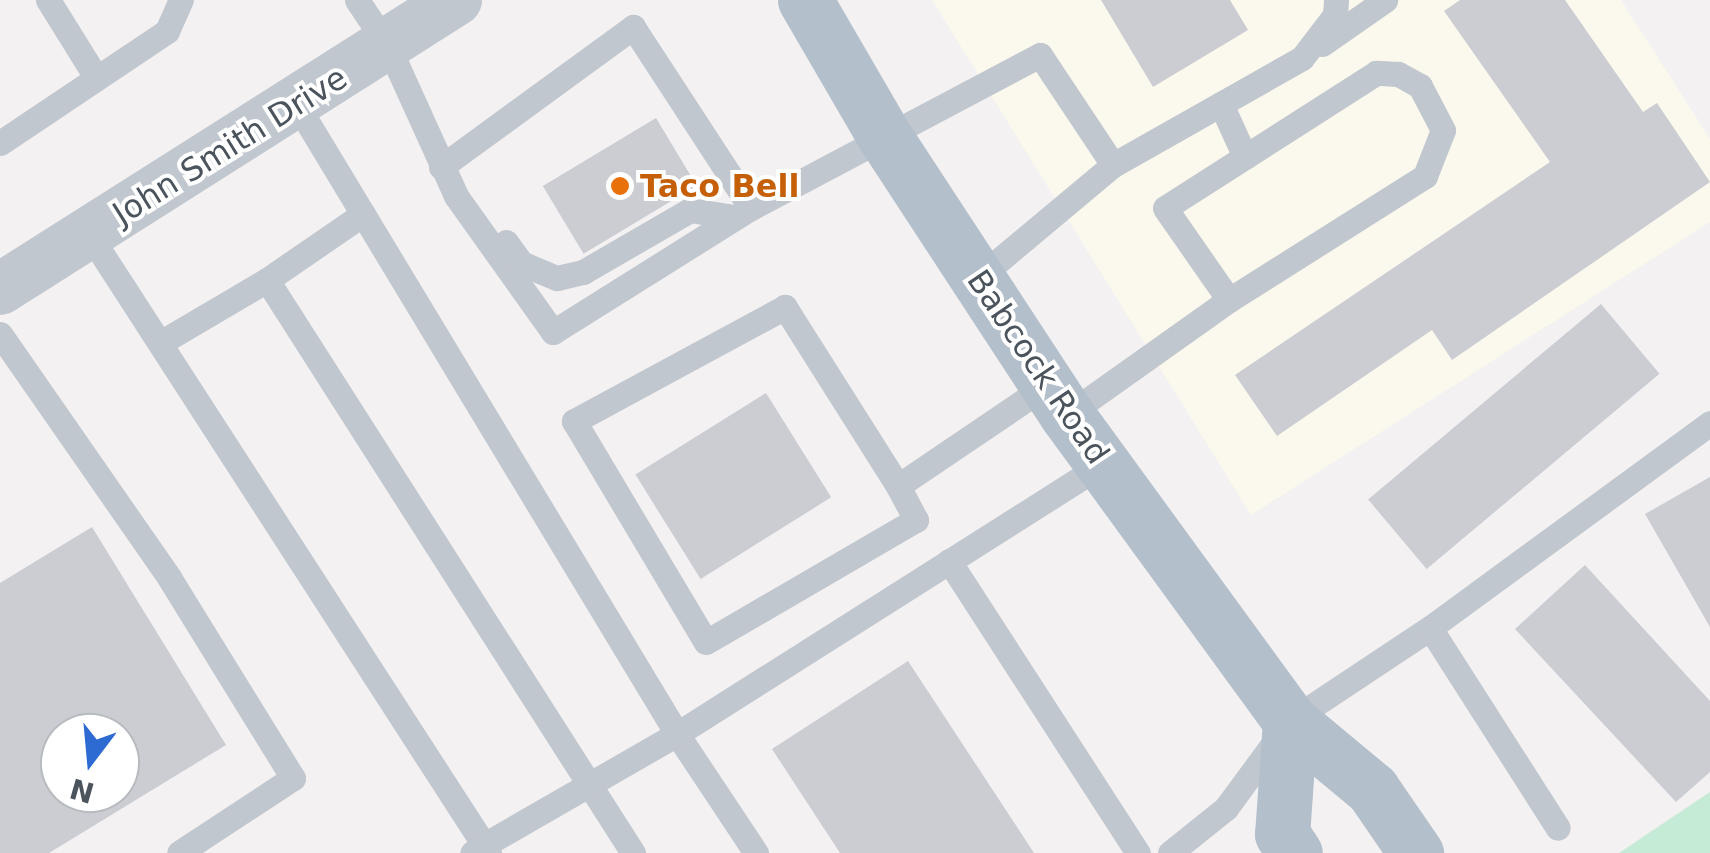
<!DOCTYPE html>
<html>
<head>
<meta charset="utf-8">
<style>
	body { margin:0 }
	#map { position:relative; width:1710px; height:853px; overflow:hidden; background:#f3f1f1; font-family:"DejaVu Sans",sans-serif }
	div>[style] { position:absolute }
	.commercial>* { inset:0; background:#fbf8ed }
	.green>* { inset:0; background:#c5ebd6 }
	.building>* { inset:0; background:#cbcdd3; transform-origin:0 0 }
	.service>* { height:25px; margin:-12.5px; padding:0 12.5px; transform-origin:12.5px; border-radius:12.5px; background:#c1c7ce }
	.minor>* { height:52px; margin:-26px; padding:0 26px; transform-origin:26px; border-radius:26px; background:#c1c7ce }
	.primary>* { height:55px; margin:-27.5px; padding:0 27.5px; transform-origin:27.5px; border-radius:27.5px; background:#b4bfcc }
	.dots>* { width:28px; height:28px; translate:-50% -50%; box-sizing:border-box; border:5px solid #fff; border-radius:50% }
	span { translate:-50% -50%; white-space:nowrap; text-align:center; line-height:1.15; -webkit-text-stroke:8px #fff; paint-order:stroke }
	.street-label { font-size:32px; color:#4b535c }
	.food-label { font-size:32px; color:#c56008; font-weight:700 }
	.left { translate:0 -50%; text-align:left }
	.north { position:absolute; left:40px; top:713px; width:100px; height:100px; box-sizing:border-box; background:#fff; border:2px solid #b7babe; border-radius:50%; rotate:196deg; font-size:28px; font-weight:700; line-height:40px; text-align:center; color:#4b535c }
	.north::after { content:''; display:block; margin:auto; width:35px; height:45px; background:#2d6ad1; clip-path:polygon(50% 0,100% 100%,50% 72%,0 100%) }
</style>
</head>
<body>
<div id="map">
	<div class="commercial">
		<i style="clip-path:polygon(932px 0,1621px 0,1710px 139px,1710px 222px,1251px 515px)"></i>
	</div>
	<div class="green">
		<i style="clip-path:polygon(1710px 792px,1710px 853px,1619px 853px)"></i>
	</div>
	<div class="building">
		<i style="clip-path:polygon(1101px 0,1230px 0,1248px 30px,1153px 87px)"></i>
		<i style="clip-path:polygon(1460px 0,1565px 0,1643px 112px,1657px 103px,1710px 182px,1452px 360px,1432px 330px,1277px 436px,1235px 375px,1550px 162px,1444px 11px)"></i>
		<i style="left:656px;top:118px;width:79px;height:132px;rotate:59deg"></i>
		<i style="left:1601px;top:304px;width:91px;height:304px;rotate:50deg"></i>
		<i style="left:766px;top:393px;width:123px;height:154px;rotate:58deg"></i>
		<i style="clip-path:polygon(1710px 477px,1710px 627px,1645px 514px)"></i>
		<i style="clip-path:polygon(evenodd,92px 527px,226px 745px,49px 853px,0 853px,0 583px,92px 527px,60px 733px,120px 733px,120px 793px,60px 793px,60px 733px)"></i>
		<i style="clip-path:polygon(1585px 565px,1710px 701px,1710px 772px,1676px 802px,1515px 629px)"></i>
		<i style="clip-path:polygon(908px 661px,1034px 853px,840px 853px,772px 749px)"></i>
	</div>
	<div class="service">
		<i style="left:48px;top:0;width:91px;rotate:58.1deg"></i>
		<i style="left:357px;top:0;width:58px;rotate:56.3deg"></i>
		<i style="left:389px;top:48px;width:162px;rotate:65.6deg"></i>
		<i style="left:456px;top:196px;width:167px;rotate:54.5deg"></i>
		<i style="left:553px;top:332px;width:234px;rotate:-32.1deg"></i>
		<i style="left:751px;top:208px;width:327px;rotate:-27.9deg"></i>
		<i style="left:1040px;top:55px;width:132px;rotate:56.4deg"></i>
		<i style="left:1113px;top:165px;width:176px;rotate:140.1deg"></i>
		<i style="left:1322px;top:44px;width:77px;rotate:-34.9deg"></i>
		<i style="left:1221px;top:104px;width:58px;rotate:65.6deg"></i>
		<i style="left:297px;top:105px;width:735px;rotate:58.86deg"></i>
		<i style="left:677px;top:734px;width:143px;rotate:56.4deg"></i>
		<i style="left:0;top:143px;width:201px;rotate:-33.8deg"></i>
		<i style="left:167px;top:31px;width:34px;rotate:-66deg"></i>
		<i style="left:1113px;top:165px;width:217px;rotate:-29.5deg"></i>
		<i style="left:1302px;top:58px;width:54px;rotate:-52.5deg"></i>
		<i style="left:1335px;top:15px;width:15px;rotate:-86deg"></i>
		<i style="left:441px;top:167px;width:238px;rotate:-36.1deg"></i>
		<i style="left:633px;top:27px;width:216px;rotate:56.9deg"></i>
		<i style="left:363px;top:214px;width:116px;rotate:145.5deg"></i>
		<i style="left:267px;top:280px;width:680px;rotate:57.43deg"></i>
		<i style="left:89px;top:234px;width:728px;rotate:57.12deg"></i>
		<i style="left:484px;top:845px;width:14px;rotate:146deg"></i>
		<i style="left:506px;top:242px;width:26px;rotate:54deg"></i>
		<i style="left:521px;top:263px;width:39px;rotate:23deg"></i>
		<i style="left:557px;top:278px;width:27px;rotate:-13deg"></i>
		<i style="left:583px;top:272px;width:124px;rotate:-30.1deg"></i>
		<i style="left:690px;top:210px;width:45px;rotate:9deg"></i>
		<i style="left:0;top:334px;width:298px;rotate:55.2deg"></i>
		<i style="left:170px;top:579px;width:234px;rotate:58.3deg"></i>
		<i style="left:293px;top:778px;width:136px;rotate:146.7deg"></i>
		<i style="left:160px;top:343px;width:124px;rotate:-30.5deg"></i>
		<i style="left:1067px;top:415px;width:199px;rotate:-35.4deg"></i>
		<i style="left:1229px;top:300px;width:232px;rotate:-32.3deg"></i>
		<i style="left:1425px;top:176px;width:49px;rotate:-68.6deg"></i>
		<i style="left:1443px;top:130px;width:50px;rotate:-117.6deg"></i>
		<i style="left:1420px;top:86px;width:25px;rotate:-151deg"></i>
		<i style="left:1398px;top:74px;width:22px;rotate:-177deg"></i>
		<i style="left:1376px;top:73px;width:250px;rotate:147.4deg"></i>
		<i style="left:1165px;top:208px;width:112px;rotate:55.2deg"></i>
		<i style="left:898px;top:486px;width:212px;rotate:-122.3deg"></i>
		<i style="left:785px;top:307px;width:240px;rotate:151.6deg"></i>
		<i style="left:574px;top:421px;width:257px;rotate:59.2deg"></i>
		<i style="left:706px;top:642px;width:243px;rotate:-30.2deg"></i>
		<i style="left:916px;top:520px;width:38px;rotate:-118deg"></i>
		<i style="left:898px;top:486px;width:180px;rotate:-34.1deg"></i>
		<i style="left:949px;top:561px;width:348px;rotate:57.1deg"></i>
		<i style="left:1430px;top:628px;width:237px;rotate:57.4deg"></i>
		<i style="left:489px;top:853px;width:9px;rotate:-122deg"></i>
		<i style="left:484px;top:845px;width:223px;rotate:-29.9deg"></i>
		<i style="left:677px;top:734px;width:504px;rotate:-32.37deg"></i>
		<i style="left:1170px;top:853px;width:72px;rotate:-38.8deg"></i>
		<i style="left:1226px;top:808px;width:108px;rotate:-53.7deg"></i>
		<i style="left:1290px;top:721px;width:168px;rotate:-33.6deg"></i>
		<i style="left:1430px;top:628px;width:347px;rotate:-36.2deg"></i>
	</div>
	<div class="minor">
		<i style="left:0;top:289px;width:540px;rotate:-32.37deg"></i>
	</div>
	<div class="primary">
		<i style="left:805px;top:0;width:155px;rotate:59.8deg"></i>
		<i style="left:883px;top:134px;width:336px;rotate:56.8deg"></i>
		<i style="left:1067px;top:415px;width:379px;rotate:53.9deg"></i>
		<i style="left:1290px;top:721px;width:107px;rotate:39.7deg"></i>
		<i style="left:1372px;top:789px;width:78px;rotate:55.5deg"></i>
		<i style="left:1290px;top:721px;width:113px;rotate:94deg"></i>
		<i style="left:1282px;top:834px;width:23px;rotate:56deg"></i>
	</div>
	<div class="dots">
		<i style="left:620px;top:186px;background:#e8710a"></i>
	</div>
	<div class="street-label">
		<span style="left:230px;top:146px;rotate:-32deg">John Smith Drive</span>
		<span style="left:1038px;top:367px;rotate:56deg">Babcock Road</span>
	</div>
	<div class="food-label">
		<span class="left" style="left:640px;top:186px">Taco Bell</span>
	</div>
	<div class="north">N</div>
</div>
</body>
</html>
